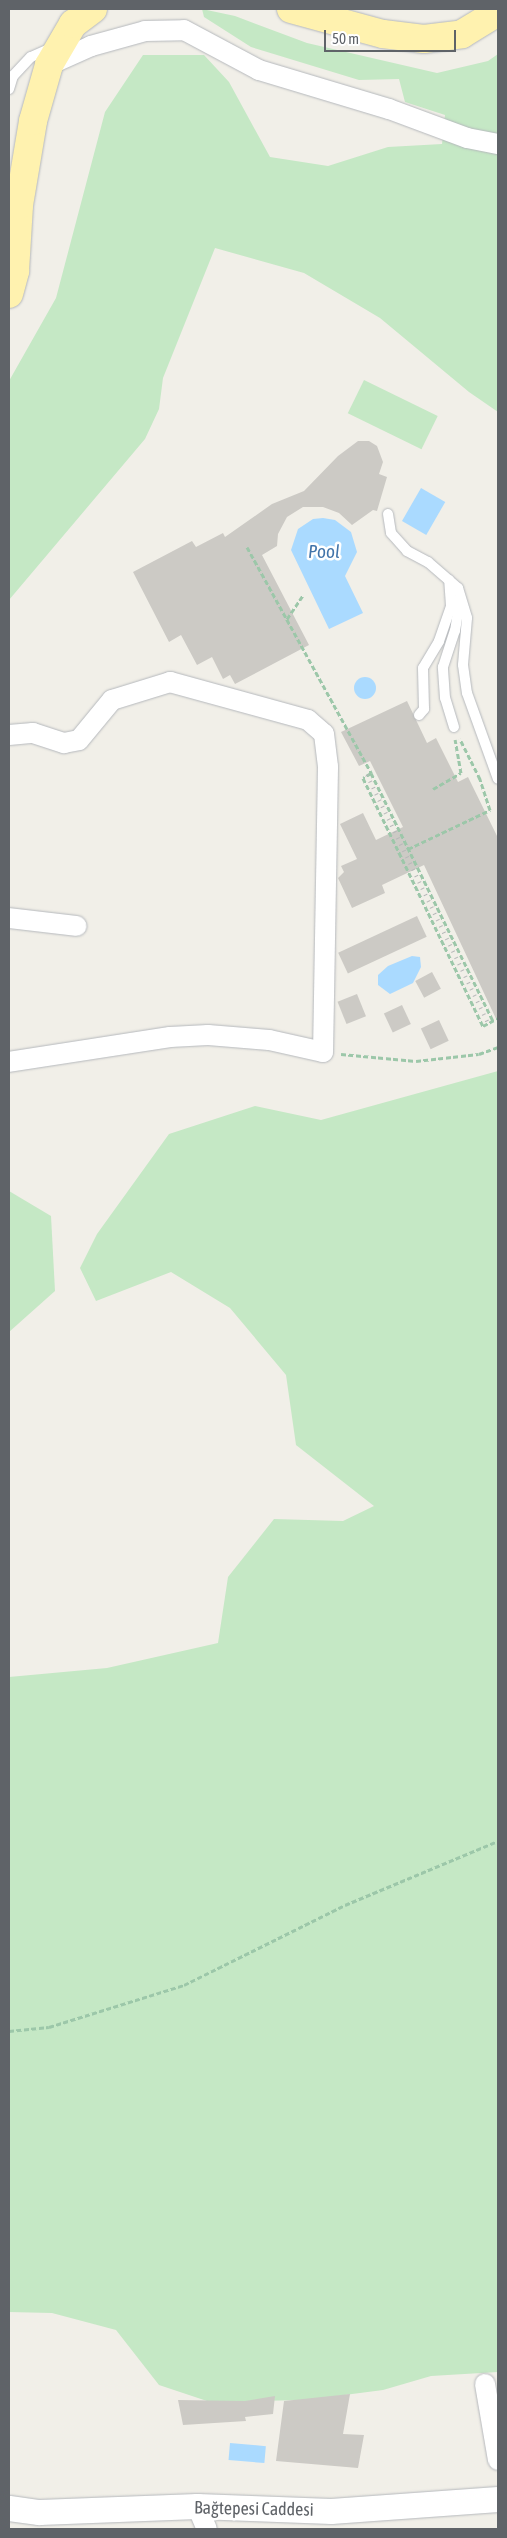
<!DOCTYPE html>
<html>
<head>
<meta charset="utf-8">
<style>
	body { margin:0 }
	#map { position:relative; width:507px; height:2538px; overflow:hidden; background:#f1efe8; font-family:"Asap Condensed",sans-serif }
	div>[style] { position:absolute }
	.green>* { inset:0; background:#c5e8c5; transform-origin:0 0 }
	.water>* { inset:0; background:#aadaff; transform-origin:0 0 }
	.round { border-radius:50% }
	.building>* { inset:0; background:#cccac5; transform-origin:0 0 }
	.path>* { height:3px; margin-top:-1.5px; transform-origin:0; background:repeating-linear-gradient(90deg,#9cc7a9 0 5px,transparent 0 7.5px) }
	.roads { filter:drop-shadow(0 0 1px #b5b8bc) drop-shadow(0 0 1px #b5b8bc) }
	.service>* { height:10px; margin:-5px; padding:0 5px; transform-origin:5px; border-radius:5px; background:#fff }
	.minor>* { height:20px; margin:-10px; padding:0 10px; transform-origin:10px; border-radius:10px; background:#fff }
	.tertiary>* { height:25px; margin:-12.5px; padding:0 12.5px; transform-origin:12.5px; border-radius:12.5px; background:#fff }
	.primary>* { height:28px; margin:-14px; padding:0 14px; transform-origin:14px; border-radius:14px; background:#fff2af }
	.rail>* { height:4px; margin-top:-2px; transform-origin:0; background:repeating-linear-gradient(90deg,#b6b7b8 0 1px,transparent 0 7px) }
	span { translate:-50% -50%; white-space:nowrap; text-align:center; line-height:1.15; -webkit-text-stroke:5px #fff; paint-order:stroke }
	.street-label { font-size:18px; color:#5f6368 }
	.water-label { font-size:19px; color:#4174aa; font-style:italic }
	.frame { position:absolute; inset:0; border:10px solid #5f6368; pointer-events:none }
	.scale { position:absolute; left:324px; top:30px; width:132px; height:22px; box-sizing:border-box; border:2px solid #5f6368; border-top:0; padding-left:6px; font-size:15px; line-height:18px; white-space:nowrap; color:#5f6368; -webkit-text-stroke:4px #fff; paint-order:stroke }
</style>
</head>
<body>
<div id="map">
	<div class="green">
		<i style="clip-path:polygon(202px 9px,235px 16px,307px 43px,437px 73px,488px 61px,498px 54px,498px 412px,469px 392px,380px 318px,304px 273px,215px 248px,163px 378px,159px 409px,145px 439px,9px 600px,9px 381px,56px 298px,105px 112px,143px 55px,204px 55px,229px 82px,270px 157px,328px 166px,388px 147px,442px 144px,445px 115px,405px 102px,399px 79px,359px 80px,251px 47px,204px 17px)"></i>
		<i style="left:364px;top:380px;width:82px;height:37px;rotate:26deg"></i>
		<i style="clip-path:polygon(498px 1071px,498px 2372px,431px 2376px,383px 2390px,306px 2400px,210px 2402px,159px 2385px,116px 2330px,52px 2313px,9px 2312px,9px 1677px,107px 1668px,218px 1643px,228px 1577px,274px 1519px,343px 1521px,374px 1506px,296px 1445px,286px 1375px,230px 1308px,171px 1272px,96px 1301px,80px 1268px,97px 1234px,169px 1134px,255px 1106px,321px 1120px)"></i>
		<i style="clip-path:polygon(9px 1191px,51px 1216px,55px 1291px,9px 1332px)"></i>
	</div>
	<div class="water">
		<i style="left:421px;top:488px;width:28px;height:38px;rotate:30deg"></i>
		<i style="clip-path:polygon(323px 518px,335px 520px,351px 532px,357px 552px,345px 576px,363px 613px,329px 629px,291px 550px,298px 529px,313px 519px)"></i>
		<i class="round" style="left:354px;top:677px;width:22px;height:22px"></i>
		<i style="clip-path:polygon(412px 956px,420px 957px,421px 967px,413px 983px,390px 994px,378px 985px,378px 975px,388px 966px)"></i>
		<i style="left:230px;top:2443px;width:36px;height:17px;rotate:5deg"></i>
	</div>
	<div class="building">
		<i style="clip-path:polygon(358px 441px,369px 441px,377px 446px,383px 462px,379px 474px,387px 477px,377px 511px,373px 510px,352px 525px,339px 513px,323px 507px,303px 507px,287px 517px,278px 534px,277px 546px,262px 555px,309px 645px,235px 684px,230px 675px,223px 679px,212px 657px,197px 665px,181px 635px,169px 642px,133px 572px,192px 541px,196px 547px,223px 533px,225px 537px,272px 504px,304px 491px,338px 456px)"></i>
		<i style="clip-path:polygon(407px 701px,427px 743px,436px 738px,458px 782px,468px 777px,498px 838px,498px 1023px,424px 865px,382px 885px,385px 893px,352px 908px,338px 878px,344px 872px,341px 866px,357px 859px,340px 824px,363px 813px,376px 840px,403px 827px,370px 761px,359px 766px,341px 732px)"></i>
		<i style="left:417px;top:916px;width:23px;height:87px;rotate:65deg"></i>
		<i style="left:432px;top:972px;width:19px;height:19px;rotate:62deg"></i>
		<i style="left:357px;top:994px;width:24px;height:21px;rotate:68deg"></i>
		<i style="left:402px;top:1005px;width:21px;height:20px;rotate:65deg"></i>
		<i style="left:439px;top:1020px;width:23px;height:20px;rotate:65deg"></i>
		<i style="clip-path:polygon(350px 2394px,343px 2434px,364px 2435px,358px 2468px,276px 2461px,284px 2401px)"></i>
		<i style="clip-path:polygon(275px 2396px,273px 2414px,245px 2417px,246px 2421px,183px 2425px,178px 2400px,245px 2401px)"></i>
	</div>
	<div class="path">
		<i style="left:247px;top:547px;width:258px;rotate:61.2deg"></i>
		<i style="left:371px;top:773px;width:276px;rotate:63.8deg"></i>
		<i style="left:287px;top:619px;width:29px;rotate:-56deg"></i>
		<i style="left:371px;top:773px;width:9px;rotate:148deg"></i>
		<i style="left:363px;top:778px;width:276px;rotate:64.2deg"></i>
		<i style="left:483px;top:1026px;width:17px;rotate:-28deg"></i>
		<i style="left:433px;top:789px;width:32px;rotate:-30deg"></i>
		<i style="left:461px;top:773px;width:34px;rotate:-100deg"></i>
		<i style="left:408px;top:849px;width:91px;rotate:-25.4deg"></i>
		<i style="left:490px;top:810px;width:33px;rotate:-108deg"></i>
		<i style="left:480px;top:779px;width:45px;rotate:-116.6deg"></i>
		<i style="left:341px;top:1054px;width:75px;rotate:5.3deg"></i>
		<i style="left:416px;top:1061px;width:63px;rotate:-6.3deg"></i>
		<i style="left:479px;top:1054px;width:20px;rotate:-20deg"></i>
		<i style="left:9px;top:2031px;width:40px;rotate:-5.7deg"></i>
		<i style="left:49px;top:2027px;width:141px;rotate:-17.3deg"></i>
		<i style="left:184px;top:1985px;width:180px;rotate:-26.4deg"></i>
		<i style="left:345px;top:1905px;width:166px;rotate:-22.7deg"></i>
	</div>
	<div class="roads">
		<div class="service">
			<i style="left:9px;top:89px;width:14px;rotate:-73deg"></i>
			<i style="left:13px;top:76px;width:26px;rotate:-47deg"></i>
			<i style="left:31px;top:57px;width:24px;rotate:-24deg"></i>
			<i style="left:388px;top:514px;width:19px;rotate:81deg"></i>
			<i style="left:391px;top:533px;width:24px;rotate:48deg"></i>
			<i style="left:407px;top:551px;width:24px;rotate:28deg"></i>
			<i style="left:428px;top:562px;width:40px;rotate:41deg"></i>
			<i style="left:458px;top:588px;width:31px;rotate:73deg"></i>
			<i style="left:467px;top:618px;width:47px;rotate:94.9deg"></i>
			<i style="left:463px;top:665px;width:28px;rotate:82deg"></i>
			<i style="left:467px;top:693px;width:91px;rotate:70.2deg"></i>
			<i style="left:419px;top:715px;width:8px;rotate:-50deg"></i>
			<i style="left:424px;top:709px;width:41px;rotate:-91.4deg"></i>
			<i style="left:423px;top:668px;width:31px;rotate:-59deg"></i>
			<i style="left:439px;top:641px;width:37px;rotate:-71deg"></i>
			<i style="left:451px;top:606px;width:26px;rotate:-94deg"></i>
			<i style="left:454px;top:727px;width:30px;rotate:-107deg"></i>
			<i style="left:445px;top:698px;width:31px;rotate:-94deg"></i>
			<i style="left:443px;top:667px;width:38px;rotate:-72deg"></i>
			<i style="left:455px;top:631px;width:20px;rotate:-81deg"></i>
			<i style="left:458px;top:611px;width:11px;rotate:-105deg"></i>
		</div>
		<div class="minor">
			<i style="left:49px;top:65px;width:46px;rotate:-24.3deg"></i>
			<i style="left:91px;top:46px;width:56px;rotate:-15.5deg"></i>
			<i style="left:145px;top:31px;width:39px;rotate:-1deg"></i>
			<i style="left:184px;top:30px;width:85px;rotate:28.1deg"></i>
			<i style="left:259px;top:70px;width:136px;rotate:16.7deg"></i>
			<i style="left:389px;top:109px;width:83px;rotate:20.4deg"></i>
			<i style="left:467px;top:138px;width:32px;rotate:11deg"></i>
			<i style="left:9px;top:735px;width:24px;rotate:-5deg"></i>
			<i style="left:33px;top:733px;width:33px;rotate:18deg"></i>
			<i style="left:64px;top:743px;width:15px;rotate:-11deg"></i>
			<i style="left:79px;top:740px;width:52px;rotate:-50.5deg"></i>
			<i style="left:112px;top:700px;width:61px;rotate:-17.2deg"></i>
			<i style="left:170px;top:682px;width:143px;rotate:15.4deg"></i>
			<i style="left:308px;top:720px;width:21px;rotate:41deg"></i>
			<i style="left:324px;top:734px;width:33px;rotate:83deg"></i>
			<i style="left:328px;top:767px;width:285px;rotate:91deg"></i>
			<i style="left:323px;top:1052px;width:55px;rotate:-167.5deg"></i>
			<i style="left:269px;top:1040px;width:61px;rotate:-175.3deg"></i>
			<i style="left:208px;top:1035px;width:38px;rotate:177deg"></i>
			<i style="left:170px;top:1037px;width:163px;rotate:171.2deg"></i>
			<i style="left:9px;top:918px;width:68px;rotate:6.7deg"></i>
			<i style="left:485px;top:2384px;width:77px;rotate:80.3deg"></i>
			<i style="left:197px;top:2506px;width:25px;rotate:67deg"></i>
		</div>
		<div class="tertiary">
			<i style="left:9px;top:2508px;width:30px;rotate:8deg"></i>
			<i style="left:39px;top:2512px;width:158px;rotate:-2.2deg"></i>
			<i style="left:197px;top:2506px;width:134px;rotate:2.1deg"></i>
			<i style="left:331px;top:2511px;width:167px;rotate:-4.1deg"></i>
		</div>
		<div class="primary">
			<i style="left:291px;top:9px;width:95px;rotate:15.2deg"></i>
			<i style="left:383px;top:34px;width:41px;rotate:7deg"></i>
			<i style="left:424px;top:39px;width:38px;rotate:-7deg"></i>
			<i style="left:462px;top:34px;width:42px;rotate:-31.4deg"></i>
			<i style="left:9px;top:294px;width:24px;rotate:-75deg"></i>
			<i style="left:15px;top:271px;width:66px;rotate:-86.5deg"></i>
			<i style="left:19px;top:205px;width:85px;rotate:-80.5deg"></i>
			<i style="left:33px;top:121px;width:58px;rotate:-74.1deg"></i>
			<i style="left:49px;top:65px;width:48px;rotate:-59.7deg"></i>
			<i style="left:73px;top:24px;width:25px;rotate:-37deg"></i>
		</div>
	</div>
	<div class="rail">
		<i style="left:367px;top:775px;width:274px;rotate:64deg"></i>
	</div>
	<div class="street-label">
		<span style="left:254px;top:2509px;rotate:1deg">Bağtepesi Caddesi</span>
	</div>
	<div class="water-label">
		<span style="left:324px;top:552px">Pool</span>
	</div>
	<div class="frame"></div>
	<div class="scale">50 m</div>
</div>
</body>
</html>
